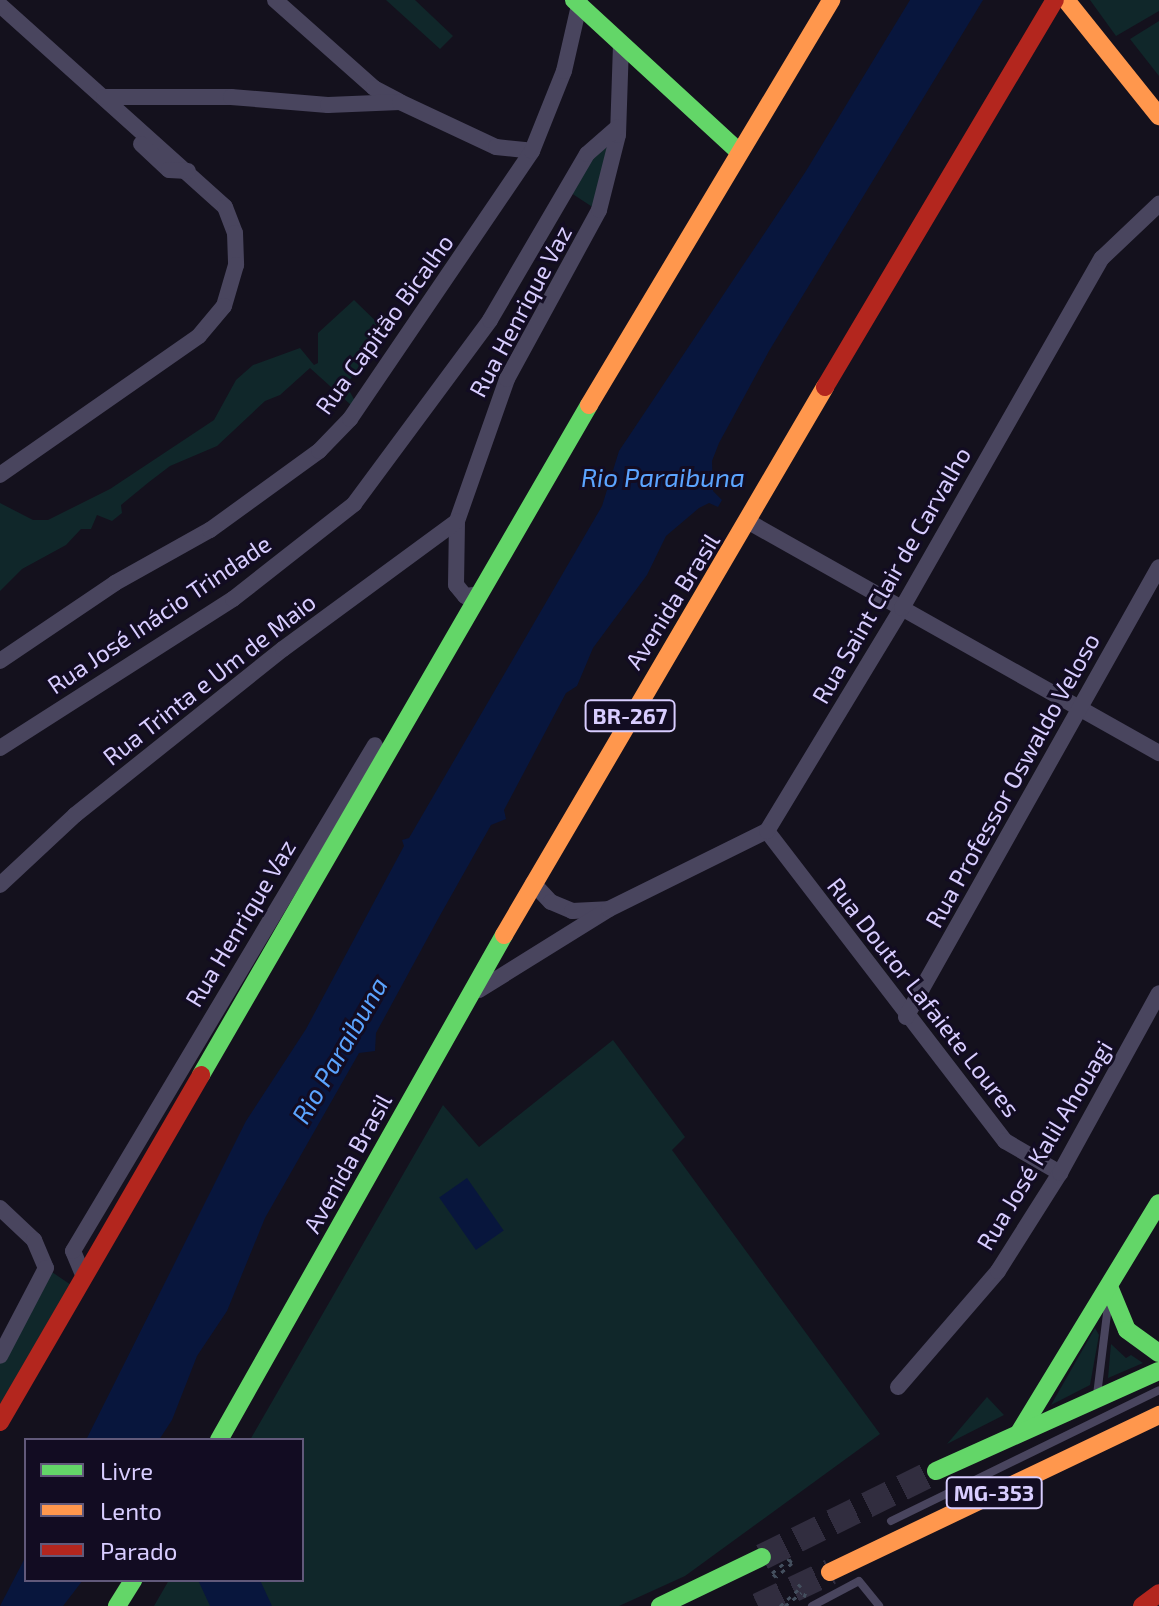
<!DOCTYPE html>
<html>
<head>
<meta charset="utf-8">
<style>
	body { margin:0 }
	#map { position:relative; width:1159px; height:1606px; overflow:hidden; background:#14111d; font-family:"Exo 2",sans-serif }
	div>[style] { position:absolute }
	.green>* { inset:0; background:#10272a }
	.water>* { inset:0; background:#08163d; transform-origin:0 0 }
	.primary-tunnel>* { height:26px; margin-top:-13px; transform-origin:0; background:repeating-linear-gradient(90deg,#312d3f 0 26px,transparent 0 39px) }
	.path>* { height:3px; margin-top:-1.5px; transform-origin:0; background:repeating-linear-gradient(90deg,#444f5e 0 4px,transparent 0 10px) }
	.lane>* { height:8px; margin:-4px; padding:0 4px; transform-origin:4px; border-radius:4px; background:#49455e }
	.street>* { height:16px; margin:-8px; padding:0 8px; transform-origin:8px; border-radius:8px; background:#49455e }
	.fast>* { height:18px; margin:-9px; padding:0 9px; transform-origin:9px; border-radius:9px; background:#63d668 }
	.slow>* { height:18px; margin:-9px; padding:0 9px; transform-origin:9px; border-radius:9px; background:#ff974d }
	.jam>* { height:18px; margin:-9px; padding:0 9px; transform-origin:9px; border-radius:9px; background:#b3261e }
	span { translate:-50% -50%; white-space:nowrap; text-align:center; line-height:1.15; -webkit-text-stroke:6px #120c22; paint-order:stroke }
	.shield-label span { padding:2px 6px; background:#120c22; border:2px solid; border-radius:6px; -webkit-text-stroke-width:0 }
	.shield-label { font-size:22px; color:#d8cdff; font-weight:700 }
	.street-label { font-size:24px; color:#d8cdff }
	.water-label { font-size:26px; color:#5ba4ff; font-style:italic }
	.legend { position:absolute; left:24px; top:1438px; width:280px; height:144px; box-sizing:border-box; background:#120c22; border:2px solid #61597a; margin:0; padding:10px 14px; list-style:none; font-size:24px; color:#d8cdff }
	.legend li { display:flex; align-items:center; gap:16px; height:40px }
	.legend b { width:40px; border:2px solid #61597a }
</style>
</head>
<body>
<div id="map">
	<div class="green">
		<i style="clip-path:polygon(386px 0,415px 0,453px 36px,440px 49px)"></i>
		<i style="clip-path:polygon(1090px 0,1159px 0,1159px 11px,1116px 36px)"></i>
		<i style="clip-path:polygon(1159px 21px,1159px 76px,1130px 39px)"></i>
		<i style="clip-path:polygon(615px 133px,594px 208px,568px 191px,595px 148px)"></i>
		<i style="clip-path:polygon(354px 300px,386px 331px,346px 385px,355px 401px,351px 405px,310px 368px,280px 395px,265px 401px,217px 446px,170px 466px,149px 482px,121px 505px,122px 513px,112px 521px,97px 515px,91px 529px,81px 529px,66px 545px,22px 569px,0 591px,0 503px,33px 520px,48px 520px,110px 489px,214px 420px,236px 380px,253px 365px,300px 348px,314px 365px,318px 363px,318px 333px)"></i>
		<i style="clip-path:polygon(613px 1040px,685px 1137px,672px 1150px,880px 1434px,685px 1576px,619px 1606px,154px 1606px,169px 1580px,302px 1580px,302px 1440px,250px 1440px,443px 1105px,479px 1147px)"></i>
		<i style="clip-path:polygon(46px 1268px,77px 1289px,0 1423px,0 1356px)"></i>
		<i style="clip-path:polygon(1095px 1328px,1099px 1335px,1090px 1385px,1051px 1405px)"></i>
		<i style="clip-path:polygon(1111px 1344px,1126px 1358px,1131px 1355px,1143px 1363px,1108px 1378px)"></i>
		<i style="clip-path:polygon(987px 1397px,1004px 1415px,947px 1444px)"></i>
	</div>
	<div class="water">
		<i style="clip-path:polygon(910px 0,983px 0,769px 351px,719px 443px,712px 461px,713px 491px,722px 500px,718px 507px,709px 503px,699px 508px,666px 536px,647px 575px,593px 648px,577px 686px,566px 693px,504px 810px,506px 819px,491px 825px,438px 919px,376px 1033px,375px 1051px,359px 1053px,265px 1218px,227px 1311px,197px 1356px,172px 1420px,159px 1440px,86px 1440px,246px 1121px,306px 1029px,404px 846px,402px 840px,409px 838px,602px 506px,619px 451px,806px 171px)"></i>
		<i style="left:467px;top:1178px;width:64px;height:34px;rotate:55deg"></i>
		<i style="clip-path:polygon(26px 1556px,26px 1580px,83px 1580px,63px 1606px,0 1606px)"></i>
		<i style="clip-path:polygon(198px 1580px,260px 1580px,272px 1606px,210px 1606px)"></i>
	</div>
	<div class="primary-tunnel">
		<i style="left:762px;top:1557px;width:194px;rotate:-26.3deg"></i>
		<i style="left:758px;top:1606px;width:80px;rotate:-25.3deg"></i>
	</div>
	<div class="path">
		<i style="left:789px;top:1559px;width:5px;rotate:53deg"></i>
		<i style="left:792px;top:1563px;width:21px;rotate:139deg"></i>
		<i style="left:776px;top:1577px;width:6px;rotate:-135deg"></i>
		<i style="left:772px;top:1573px;width:22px;rotate:-39deg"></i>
		<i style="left:804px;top:1597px;width:9px;rotate:-69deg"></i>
		<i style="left:780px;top:1606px;width:28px;rotate:-42deg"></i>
		<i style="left:801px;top:1587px;width:7px;rotate:-135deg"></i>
		<i style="left:785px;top:1606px;width:21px;rotate:-39deg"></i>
	</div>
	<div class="lane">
		<i style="left:1097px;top:1395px;width:91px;rotate:-83deg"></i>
		<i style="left:891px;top:1521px;width:298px;rotate:-26deg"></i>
		<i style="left:812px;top:1606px;width:53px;rotate:-28deg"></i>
		<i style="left:859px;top:1581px;width:32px;rotate:51deg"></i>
	</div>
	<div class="street">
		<i style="left:275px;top:0;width:132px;rotate:41.6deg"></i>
		<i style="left:374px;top:88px;width:27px;rotate:28deg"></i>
		<i style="left:0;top:5px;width:302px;rotate:41.9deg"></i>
		<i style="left:225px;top:207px;width:28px;rotate:69deg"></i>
		<i style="left:235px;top:233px;width:32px;rotate:88deg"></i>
		<i style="left:236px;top:265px;width:43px;rotate:106.3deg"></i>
		<i style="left:224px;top:306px;width:39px;rotate:130deg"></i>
		<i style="left:199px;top:336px;width:243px;rotate:145.1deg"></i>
		<i style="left:104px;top:97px;width:127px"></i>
		<i style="left:231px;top:97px;width:97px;rotate:4.7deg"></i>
		<i style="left:328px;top:105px;width:72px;rotate:-2.4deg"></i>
		<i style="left:400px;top:102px;width:106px;rotate:25.1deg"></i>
		<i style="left:496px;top:147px;width:36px;rotate:6deg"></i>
		<i style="left:141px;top:144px;width:38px;rotate:43deg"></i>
		<i style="left:169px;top:170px;width:19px;rotate:3deg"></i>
		<i style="left:749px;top:522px;width:471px;rotate:29.4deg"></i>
		<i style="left:480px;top:594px;width:15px;rotate:172deg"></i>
		<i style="left:465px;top:596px;width:14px;rotate:-129deg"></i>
		<i style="left:456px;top:585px;width:64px;rotate:-89.1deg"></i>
		<i style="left:457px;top:521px;width:151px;rotate:-70.6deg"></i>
		<i style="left:507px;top:379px;width:192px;rotate:-61.4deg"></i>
		<i style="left:599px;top:210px;width:77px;rotate:-75.8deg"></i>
		<i style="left:618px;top:135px;width:92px;rotate:-88.1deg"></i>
		<i style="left:0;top:661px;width:139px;rotate:-34.1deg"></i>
		<i style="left:115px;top:583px;width:109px;rotate:-29.2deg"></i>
		<i style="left:210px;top:530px;width:135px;rotate:-35.9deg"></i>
		<i style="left:319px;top:451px;width:45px;rotate:-45.9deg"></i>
		<i style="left:350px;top:419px;width:324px;rotate:-55.8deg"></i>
		<i style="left:532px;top:151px;width:86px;rotate:-68.2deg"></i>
		<i style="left:564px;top:71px;width:72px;rotate:-77.1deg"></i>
		<i style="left:0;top:748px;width:277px;rotate:-32.6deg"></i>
		<i style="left:233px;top:599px;width:154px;rotate:-38.1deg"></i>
		<i style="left:354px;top:504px;width:229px;rotate:-53.5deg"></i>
		<i style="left:490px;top:320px;width:192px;rotate:-59.7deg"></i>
		<i style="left:587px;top:154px;width:41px;rotate:-41.1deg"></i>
		<i style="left:767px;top:831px;width:391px;rotate:52.5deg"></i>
		<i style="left:1005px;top:1141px;width:64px;rotate:30.2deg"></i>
		<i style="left:533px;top:883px;width:26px;rotate:47deg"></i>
		<i style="left:551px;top:902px;width:23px;rotate:23deg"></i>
		<i style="left:572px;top:911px;width:35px;rotate:-3deg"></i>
		<i style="left:0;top:885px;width:103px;rotate:-43deg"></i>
		<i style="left:75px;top:815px;width:266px;rotate:-38.6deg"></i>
		<i style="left:283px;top:649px;width:216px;rotate:-36.3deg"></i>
		<i style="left:479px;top:990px;width:153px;rotate:-31.9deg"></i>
		<i style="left:609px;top:909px;width:176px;rotate:-26.3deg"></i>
		<i style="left:767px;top:831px;width:261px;rotate:-58.8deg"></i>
		<i style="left:902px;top:608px;width:403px;rotate:-60.3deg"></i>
		<i style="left:1102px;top:258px;width:79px;rotate:-43.5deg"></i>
		<i style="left:906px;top:1017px;width:516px;rotate:-60.65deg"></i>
		<i style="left:0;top:1208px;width:47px;rotate:43.3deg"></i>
		<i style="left:34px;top:1240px;width:30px;rotate:67deg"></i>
		<i style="left:46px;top:1268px;width:99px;rotate:117.6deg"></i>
		<i style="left:84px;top:1277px;width:28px;rotate:-113deg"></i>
		<i style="left:73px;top:1251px;width:589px;rotate:-59.17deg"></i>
		<i style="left:898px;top:1387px;width:153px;rotate:-49.2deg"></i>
		<i style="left:998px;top:1271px;width:116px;rotate:-57.7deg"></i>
		<i style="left:1060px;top:1173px;width:205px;rotate:-61.2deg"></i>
	</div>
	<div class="fast">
		<i style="left:574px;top:0;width:222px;rotate:42.6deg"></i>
		<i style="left:201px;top:1075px;width:774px;rotate:-59.92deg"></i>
		<i style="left:1110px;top:1289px;width:44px;rotate:67.5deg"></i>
		<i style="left:1127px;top:1330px;width:39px;rotate:36deg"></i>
		<i style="left:1019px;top:1433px;width:269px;rotate:-58.7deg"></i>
		<i style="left:219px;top:1440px;width:580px;rotate:-60.56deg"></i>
		<i style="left:936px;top:1471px;width:244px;rotate:-24.2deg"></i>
		<i style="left:117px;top:1606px;width:31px;rotate:-58deg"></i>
		<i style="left:660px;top:1606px;width:113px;rotate:-25.7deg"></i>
	</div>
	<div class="slow">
		<i style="left:1066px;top:0;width:149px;rotate:51.3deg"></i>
		<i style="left:589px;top:405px;width:472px;rotate:-59.1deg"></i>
		<i style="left:504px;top:935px;width:635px;rotate:-59.64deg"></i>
		<i style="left:830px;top:1572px;width:365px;rotate:-25.5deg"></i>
	</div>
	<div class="jam">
		<i style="left:825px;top:387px;width:450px;rotate:-59.3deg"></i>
		<i style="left:0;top:1422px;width:401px;rotate:-59.9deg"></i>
		<i style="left:1142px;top:1606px;width:21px;rotate:-37deg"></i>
	</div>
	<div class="shield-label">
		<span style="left:630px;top:716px">BR-267</span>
		<span style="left:994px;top:1493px">MG-353</span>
	</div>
	<div class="street-label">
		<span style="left:520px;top:311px;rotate:-62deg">Rua Henrique Vaz</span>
		<span style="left:384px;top:324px;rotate:-54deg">Rua Capitão Bicalho</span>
		<span style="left:891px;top:575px;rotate:-60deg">Rua Saint Clair de Carvalho</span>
		<span style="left:672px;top:601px;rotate:-58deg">Avenida Brasil</span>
		<span style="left:159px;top:614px;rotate:-34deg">Rua José Inácio Trindade</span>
		<span style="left:209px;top:679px;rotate:-38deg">Rua Trinta e Um de Maio</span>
		<span style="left:1012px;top:780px;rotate:-61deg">Rua Professor Oswaldo Veloso</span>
		<span style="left:240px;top:923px;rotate:-59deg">Rua Henrique Vaz</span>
		<span style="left:924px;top:997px;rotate:52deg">Rua Doutor Lafaiete Loures</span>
		<span style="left:1044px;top:1145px;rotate:-59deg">Rua José Kalil Ahouagi</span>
		<span style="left:347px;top:1163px;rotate:-61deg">Avenida Brasil</span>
	</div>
	<div class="water-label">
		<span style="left:663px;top:477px">Rio Paraibuna</span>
		<span style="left:339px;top:1050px;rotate:-60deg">Rio Paraibuna</span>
	</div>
	<ul class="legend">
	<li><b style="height:10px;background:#63d668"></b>Livre</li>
	<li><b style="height:10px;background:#ff974d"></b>Lento</li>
	<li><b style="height:10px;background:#b3261e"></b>Parado</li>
	</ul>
</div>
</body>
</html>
